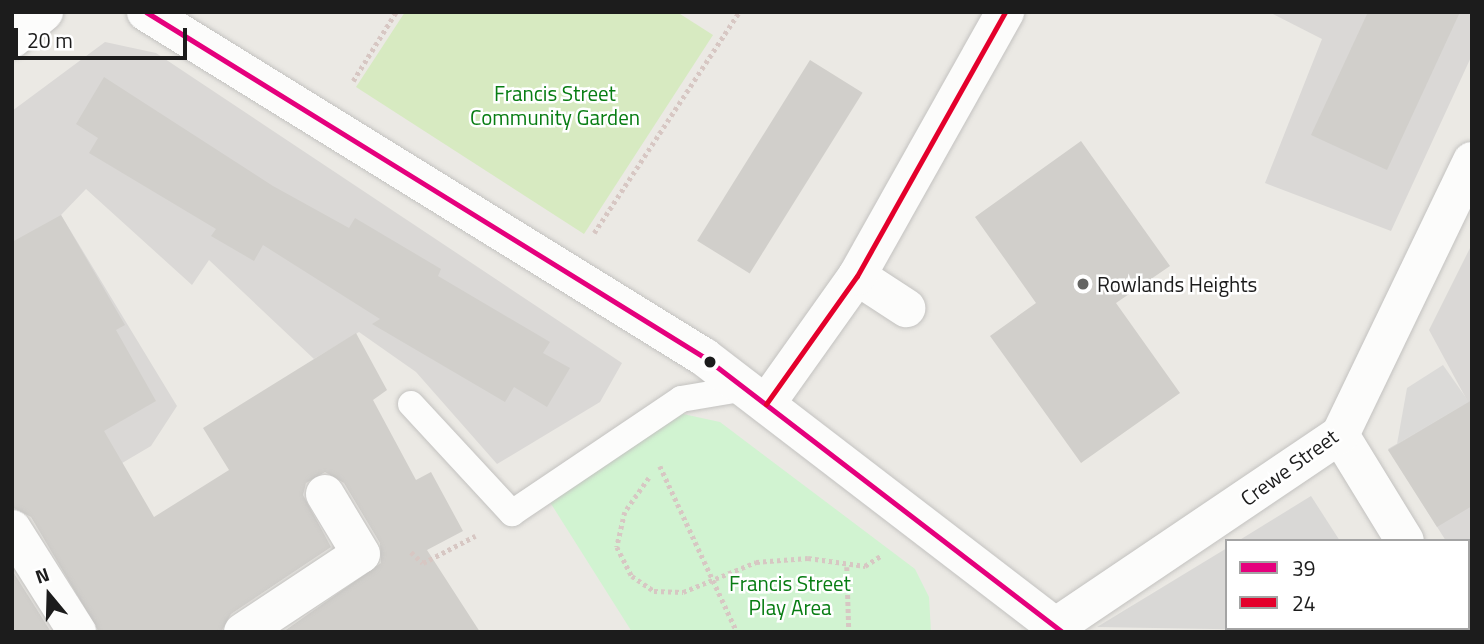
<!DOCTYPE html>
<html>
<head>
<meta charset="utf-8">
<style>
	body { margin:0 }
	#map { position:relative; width:1484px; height:644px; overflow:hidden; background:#ebe9e4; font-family:"Titillium Web",sans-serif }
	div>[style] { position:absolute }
	.residential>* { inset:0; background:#dad8d6 }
	.religious>* { inset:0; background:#d9d8d6 }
	.grass>* { inset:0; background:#d7eac1 }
	.park>* { inset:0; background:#d1f3d1 }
	.parking>* { inset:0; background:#dbdad8 }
	.building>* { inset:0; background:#d1cfcb; transform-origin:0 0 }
	.path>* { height:4.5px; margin-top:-2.25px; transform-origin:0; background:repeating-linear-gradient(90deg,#d7c7c3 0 3.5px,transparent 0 7px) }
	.roads { filter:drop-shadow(0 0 2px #c3c2c0) drop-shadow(0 0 2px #c3c2c0) }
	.service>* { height:26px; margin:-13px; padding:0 13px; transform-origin:13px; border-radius:13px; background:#fcfcfb }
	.minor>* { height:38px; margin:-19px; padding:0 19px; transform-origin:19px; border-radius:19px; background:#fcfcfb }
	.bus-1>* { height:5px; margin:-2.5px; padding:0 2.5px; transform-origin:2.5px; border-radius:2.5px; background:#e5007d }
	.bus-2>* { height:5px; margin:-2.5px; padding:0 2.5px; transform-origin:2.5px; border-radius:2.5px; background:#e4002b }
	.dots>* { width:19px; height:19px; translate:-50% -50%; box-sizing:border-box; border:4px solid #fff; border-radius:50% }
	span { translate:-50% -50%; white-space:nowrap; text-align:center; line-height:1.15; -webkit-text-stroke:5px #fff; paint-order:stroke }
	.park-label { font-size:21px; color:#087d13 }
	.poi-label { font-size:21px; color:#1c1c1c }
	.left { translate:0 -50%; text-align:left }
	.street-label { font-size:21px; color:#1c1c1c }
	.frame { position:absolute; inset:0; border:14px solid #1c1c1c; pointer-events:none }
	.legend { position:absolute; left:1225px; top:539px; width:245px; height:91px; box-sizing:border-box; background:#fff; border:2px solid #a4a4a4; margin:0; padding:9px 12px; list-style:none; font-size:21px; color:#1c1c1c }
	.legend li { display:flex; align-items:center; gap:14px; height:35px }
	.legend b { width:35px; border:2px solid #a4a4a4 }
	.north { position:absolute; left:14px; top:560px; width:70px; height:70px; -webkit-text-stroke:5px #fff; paint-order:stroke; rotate:341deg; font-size:19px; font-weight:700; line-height:28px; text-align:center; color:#1c1c1c }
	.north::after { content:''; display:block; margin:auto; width:24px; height:32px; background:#1c1c1c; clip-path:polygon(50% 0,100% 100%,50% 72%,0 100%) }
	.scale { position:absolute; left:14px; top:28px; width:173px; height:32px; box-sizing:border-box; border:4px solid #1c1c1c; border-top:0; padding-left:9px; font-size:21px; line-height:24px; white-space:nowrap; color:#1c1c1c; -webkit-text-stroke:5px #fff; paint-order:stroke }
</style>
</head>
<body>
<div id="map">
	<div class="residential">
		<i style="clip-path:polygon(1269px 12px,1472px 12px,1472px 55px,1391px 231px,1265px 183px,1322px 39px)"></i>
		<i style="clip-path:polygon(105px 42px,156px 53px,622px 363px,600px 402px,497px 464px,416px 372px,359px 332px,314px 359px,209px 260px,192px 285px,86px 189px,61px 215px,177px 406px,151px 446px,61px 499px,12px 420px,12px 111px)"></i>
		<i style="clip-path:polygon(1472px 244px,1472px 581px,1468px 541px,1446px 541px,1388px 449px,1468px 402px,1429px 330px)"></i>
	</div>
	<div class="religious">
		<i style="clip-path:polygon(1311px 496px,1340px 541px,1238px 541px)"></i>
		<i style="clip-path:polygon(1227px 548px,1227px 628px,1399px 632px,1097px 627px)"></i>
	</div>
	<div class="grass">
		<i style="clip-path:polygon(405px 12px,677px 12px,713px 35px,584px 234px,356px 87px)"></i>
	</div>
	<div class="park">
		<i style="clip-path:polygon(683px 414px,720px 422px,915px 569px,929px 597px,931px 632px,632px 632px,548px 499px)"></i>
	</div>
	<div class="parking">
		<i style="clip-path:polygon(1443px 365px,1469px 402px,1397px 444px,1407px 388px)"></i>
	</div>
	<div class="building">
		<i style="clip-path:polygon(1368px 12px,1460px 12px,1387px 170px,1311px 135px)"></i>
		<i style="left:810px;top:60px;width:62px;height:213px;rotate:32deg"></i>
		<i style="clip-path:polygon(104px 77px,273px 186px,349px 228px,355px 218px,441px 269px,438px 276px,550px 342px,543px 353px,570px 368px,547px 407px,514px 387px,505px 402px,372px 324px,380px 319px,263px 245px,254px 261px,211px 236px,216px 229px,89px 153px,98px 138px,76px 124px)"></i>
		<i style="clip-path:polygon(1081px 141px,1170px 266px,1116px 303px,1180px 393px,1081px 463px,990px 336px,1036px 303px,975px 217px)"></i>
		<i style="clip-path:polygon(61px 215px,125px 325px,116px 330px,156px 401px,104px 431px,154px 517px,229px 470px,203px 428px,356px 333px,387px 390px,373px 400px,416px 480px,431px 472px,463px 531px,427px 550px,480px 632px,283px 632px,381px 563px,380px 543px,344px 483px,325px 472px,306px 483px,303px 495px,331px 547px,231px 614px,221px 632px,99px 632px,31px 517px,12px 507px,12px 242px)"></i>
		<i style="clip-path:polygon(1472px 400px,1472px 506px,1437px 527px,1388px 450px)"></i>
		<i style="clip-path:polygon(12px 570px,51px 632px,12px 632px)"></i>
	</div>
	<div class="path">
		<i style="left:353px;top:81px;width:81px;rotate:-58.1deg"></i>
		<i style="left:594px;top:233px;width:264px;rotate:-56.7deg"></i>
		<i style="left:660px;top:466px;width:183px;rotate:65.1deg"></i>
		<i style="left:649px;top:478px;width:42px;rotate:125.2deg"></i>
		<i style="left:625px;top:512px;width:36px;rotate:103deg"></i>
		<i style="left:617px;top:547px;width:33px;rotate:63deg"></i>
		<i style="left:632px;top:576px;width:27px;rotate:34deg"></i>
		<i style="left:654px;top:591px;width:29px;rotate:2deg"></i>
		<i style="left:683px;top:592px;width:79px;rotate:-22.3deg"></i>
		<i style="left:756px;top:562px;width:52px;rotate:-4.4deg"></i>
		<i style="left:808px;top:558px;width:58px;rotate:8deg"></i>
		<i style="left:865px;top:566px;width:20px;rotate:-33deg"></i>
		<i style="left:411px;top:552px;width:16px;rotate:43deg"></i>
		<i style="left:423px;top:563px;width:59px;rotate:-27.4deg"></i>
		<i style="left:847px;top:567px;width:65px;rotate:88.2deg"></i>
	</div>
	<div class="roads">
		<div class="service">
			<i style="left:411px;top:404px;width:149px;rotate:47.2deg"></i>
			<i style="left:512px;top:513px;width:204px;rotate:-34deg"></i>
			<i style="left:681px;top:399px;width:66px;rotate:-9.6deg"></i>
		</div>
		<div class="minor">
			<i style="left:146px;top:12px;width:656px;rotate:31.73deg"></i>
			<i style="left:704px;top:357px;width:452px;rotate:37.5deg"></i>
			<i style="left:12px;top:39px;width:42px;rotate:-40.2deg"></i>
			<i style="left:857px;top:276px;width:59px;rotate:33.1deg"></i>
			<i style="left:766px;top:404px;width:157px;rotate:-54.6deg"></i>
			<i style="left:857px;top:276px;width:303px;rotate:-60.7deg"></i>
			<i style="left:1340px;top:435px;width:124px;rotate:58.5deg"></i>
			<i style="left:12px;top:529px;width:122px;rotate:57.7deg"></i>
			<i style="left:1058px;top:625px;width:340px;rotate:-34deg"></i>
			<i style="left:1340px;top:435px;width:304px;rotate:-64.3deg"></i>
			<i style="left:1458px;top:628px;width:4px;rotate:63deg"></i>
			<i style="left:243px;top:632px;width:141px;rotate:-33.5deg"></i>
			<i style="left:361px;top:554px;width:70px;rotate:-121deg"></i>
		</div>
	</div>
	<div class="bus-1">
		<i style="left:146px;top:12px;width:656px;rotate:31.73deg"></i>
		<i style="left:704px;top:357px;width:452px;rotate:37.5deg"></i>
	</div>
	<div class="bus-2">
		<i style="left:766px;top:404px;width:157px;rotate:-54.6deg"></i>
		<i style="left:857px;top:276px;width:303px;rotate:-60.7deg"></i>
	</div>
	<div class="dots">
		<i style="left:1083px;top:284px;background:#646462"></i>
		<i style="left:710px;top:362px;background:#1c1c1c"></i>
	</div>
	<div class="park-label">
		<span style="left:555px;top:105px">Francis Street<br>Community Garden</span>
		<span style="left:790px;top:595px">Francis Street<br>Play Area</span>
	</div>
	<div class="poi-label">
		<span class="left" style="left:1097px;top:284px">Rowlands Heights</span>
	</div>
	<div class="street-label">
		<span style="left:1289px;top:467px;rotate:-36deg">Crewe Street</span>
	</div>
	<div class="frame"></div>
	<ul class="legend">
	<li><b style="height:9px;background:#e5007d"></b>39</li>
	<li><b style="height:9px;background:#e4002b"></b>24</li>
	</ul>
	<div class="north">N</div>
	<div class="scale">20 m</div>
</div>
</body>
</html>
